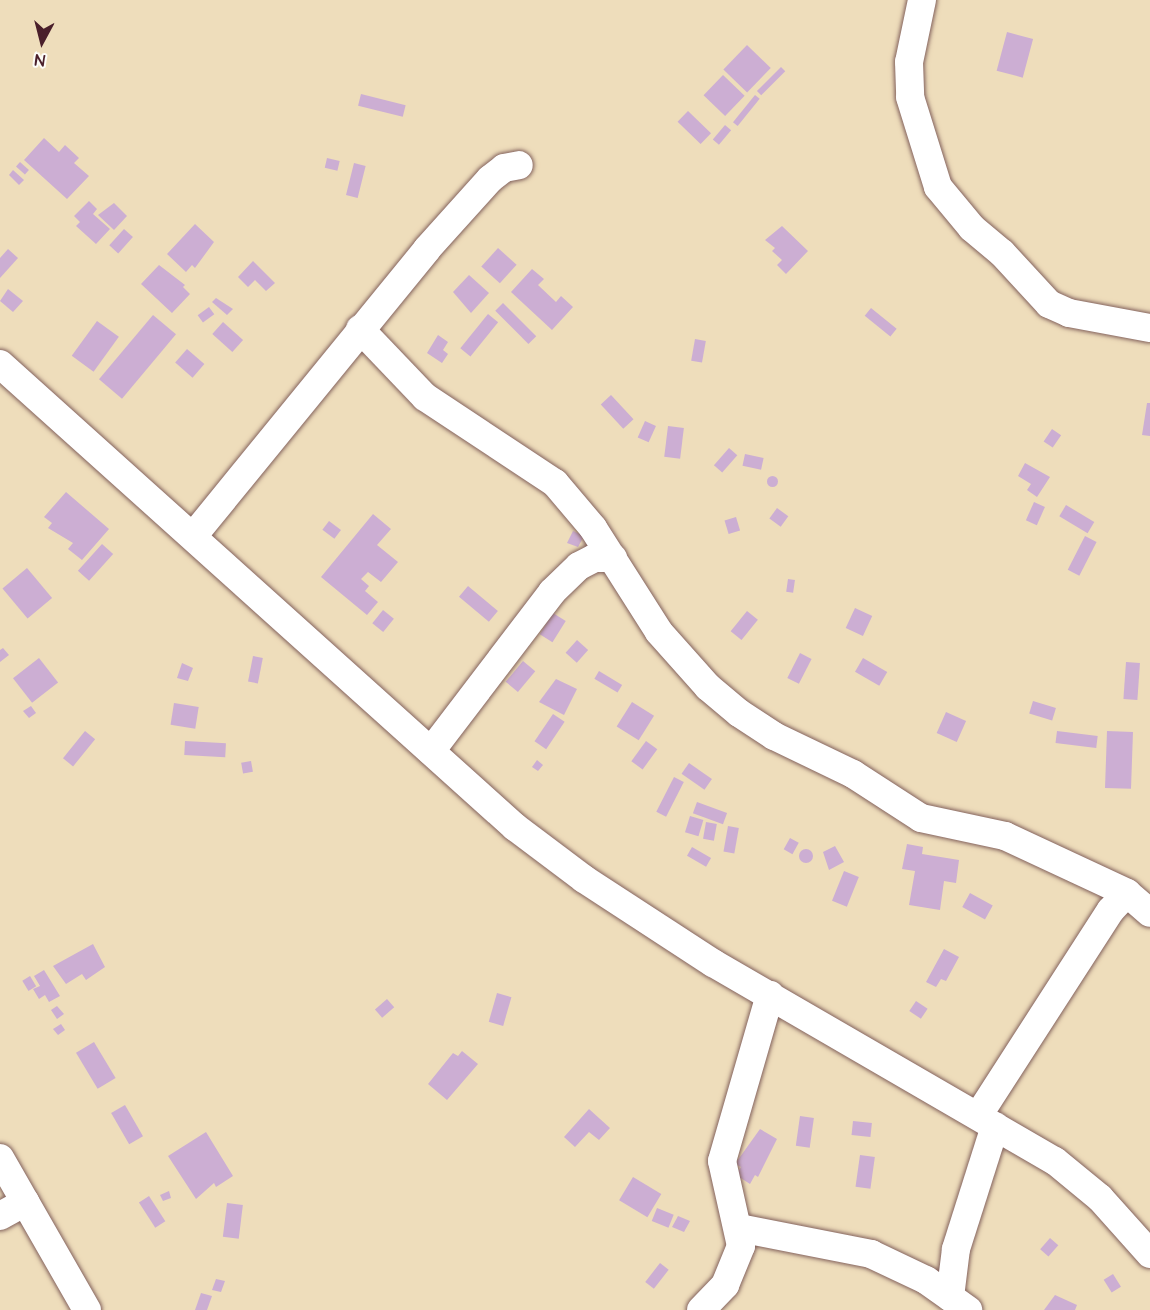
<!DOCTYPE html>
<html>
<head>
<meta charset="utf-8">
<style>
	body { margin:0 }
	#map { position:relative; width:1150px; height:1310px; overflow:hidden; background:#edb; font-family:"Architects Daughter",sans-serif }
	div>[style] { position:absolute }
	.building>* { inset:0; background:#ccaed3; transform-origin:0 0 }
	.round { border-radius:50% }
	.roads { filter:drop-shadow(0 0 2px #83625d) drop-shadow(0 0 2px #83625d) }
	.minor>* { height:28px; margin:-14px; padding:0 14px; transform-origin:14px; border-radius:14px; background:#fff }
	span { translate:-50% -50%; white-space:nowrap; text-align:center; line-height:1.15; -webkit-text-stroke:4.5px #fdfcf7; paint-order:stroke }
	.north { position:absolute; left:12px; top:12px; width:60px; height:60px; -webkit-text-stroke:4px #fdfcf7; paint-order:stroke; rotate:187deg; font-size:16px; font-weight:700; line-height:24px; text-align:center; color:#4a1f2b }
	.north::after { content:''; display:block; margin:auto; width:21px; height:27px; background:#4a1f2b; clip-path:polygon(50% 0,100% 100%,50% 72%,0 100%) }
</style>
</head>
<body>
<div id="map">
	<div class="building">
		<i style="left:1007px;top:32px;width:27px;height:40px;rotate:15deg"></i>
		<i style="left:747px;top:45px;width:33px;height:34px;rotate:44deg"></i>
		<i style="left:781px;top:67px;width:6px;height:34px;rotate:45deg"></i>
		<i style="left:723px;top:75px;width:30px;height:28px;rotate:44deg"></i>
		<i style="left:361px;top:94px;width:46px;height:12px;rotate:14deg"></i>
		<i style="left:755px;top:95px;width:6px;height:35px;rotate:39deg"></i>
		<i style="left:688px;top:111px;width:32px;height:15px;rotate:44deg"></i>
		<i style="left:725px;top:125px;width:8px;height:19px;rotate:40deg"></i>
		<i style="clip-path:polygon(44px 138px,59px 152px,65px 145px,79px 158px,74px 163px,89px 176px,67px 199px,24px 160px)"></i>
		<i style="left:327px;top:158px;width:13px;height:10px;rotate:13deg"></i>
		<i style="left:20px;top:162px;width:12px;height:6px;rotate:42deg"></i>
		<i style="left:354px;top:163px;width:12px;height:33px;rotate:14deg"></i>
		<i style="clip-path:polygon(13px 170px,24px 180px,19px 185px,9px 175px)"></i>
		<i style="clip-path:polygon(89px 201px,97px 209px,93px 214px,110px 229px,96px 244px,76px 226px,80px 222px,74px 216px)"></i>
		<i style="clip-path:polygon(114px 203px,127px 216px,114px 230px,98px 215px)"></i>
		<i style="clip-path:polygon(195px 224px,214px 242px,195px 268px,192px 265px,186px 272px,167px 254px)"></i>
		<i style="clip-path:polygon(782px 226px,808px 251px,786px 274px,777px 265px,782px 260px,772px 251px,775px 248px,765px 240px)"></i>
		<i style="left:124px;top:229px;width:12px;height:22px;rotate:42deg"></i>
		<i style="left:498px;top:248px;width:25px;height:25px;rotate:42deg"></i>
		<i style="clip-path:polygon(8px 249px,18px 258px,0 278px,0 258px)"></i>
		<i style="clip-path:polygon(253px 261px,275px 283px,266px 291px,255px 280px,248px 287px,238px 277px)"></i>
		<i style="clip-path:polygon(159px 265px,185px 285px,183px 287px,190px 294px,172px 313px,141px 284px)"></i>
		<i style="clip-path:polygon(532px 269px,544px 279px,538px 285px,556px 302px,561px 296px,573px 307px,552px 330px,511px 292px)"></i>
		<i style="clip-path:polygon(469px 275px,489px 293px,471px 313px,453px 292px)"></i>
		<i style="clip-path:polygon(8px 289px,23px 301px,13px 312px,0 301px)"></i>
		<i style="clip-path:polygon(216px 298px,233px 309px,227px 315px,212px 302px)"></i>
		<i style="left:503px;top:303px;width:47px;height:11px;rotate:45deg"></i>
		<i style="left:209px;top:307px;width:9px;height:14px;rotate:54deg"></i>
		<i style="left:871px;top:308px;width:33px;height:10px;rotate:39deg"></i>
		<i style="left:488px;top:314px;width:13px;height:44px;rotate:39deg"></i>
		<i style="left:153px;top:315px;width:30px;height:84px;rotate:40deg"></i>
		<i style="left:97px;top:321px;width:27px;height:43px;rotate:36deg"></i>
		<i style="left:223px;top:322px;width:27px;height:16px;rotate:42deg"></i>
		<i style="clip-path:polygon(438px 335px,448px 342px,443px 350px,448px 354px,442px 363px,427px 353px)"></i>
		<i style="left:695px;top:339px;width:11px;height:22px;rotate:10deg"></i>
		<i style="left:187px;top:349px;width:23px;height:18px;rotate:41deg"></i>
		<i style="left:611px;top:395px;width:33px;height:14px;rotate:47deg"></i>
		<i style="clip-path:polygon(1147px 403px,1150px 403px,1150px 436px,1142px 435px)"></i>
		<i style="left:645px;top:421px;width:12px;height:18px;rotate:24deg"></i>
		<i style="left:668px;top:426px;width:16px;height:31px;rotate:7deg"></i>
		<i style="left:1052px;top:429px;width:11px;height:15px;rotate:34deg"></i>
		<i style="left:729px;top:448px;width:11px;height:23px;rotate:41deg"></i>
		<i style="left:745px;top:454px;width:19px;height:12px;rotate:12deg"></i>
		<i style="clip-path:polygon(1025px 463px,1050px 477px,1037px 497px,1027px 490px,1031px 484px,1018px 476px)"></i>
		<i class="round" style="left:766.5px;top:475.5px;width:11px;height:11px"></i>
		<i style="clip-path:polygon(66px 492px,109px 529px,82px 560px,68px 549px,73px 543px,48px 528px,52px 523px,44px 517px)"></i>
		<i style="left:1034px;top:502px;width:12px;height:20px;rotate:24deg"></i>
		<i style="left:1066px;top:505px;width:33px;height:13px;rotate:31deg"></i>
		<i style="left:777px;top:508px;width:14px;height:13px;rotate:36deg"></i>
		<i style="clip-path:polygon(373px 514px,391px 529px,377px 545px,398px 562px,381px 582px,368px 572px,361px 579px,369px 586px,365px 591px,378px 602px,367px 615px,321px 577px)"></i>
		<i style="left:736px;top:517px;width:14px;height:12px;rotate:73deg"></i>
		<i style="left:329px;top:521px;width:15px;height:11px;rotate:37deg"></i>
		<i style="clip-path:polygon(573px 531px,584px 536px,578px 547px,567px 543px)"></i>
		<i style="left:1085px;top:536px;width:13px;height:38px;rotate:27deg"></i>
		<i style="left:102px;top:544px;width:15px;height:36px;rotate:42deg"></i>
		<i style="left:27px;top:568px;width:39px;height:32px;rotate:50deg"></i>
		<i style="left:788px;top:579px;width:7px;height:13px;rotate:8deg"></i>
		<i style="left:468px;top:586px;width:39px;height:14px;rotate:40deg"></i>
		<i style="left:855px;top:608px;width:19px;height:22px;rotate:25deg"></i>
		<i style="left:383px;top:610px;width:14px;height:17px;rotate:39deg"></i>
		<i style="left:747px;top:611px;width:14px;height:26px;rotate:39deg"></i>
		<i style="left:553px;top:613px;width:15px;height:25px;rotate:32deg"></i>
		<i style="left:577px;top:640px;width:15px;height:17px;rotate:42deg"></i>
		<i style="clip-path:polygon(3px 648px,9px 655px,0 662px,0 650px)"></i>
		<i style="left:800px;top:653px;width:13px;height:28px;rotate:27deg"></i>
		<i style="left:253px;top:656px;width:10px;height:26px;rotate:11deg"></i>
		<i style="left:39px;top:658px;width:31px;height:33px;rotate:52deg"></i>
		<i style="left:863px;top:658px;width:28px;height:16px;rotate:30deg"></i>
		<i style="left:523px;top:661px;width:16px;height:27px;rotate:40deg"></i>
		<i style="left:1126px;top:662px;width:14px;height:37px;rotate:4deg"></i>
		<i style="clip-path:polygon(182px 663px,193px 668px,188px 681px,177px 678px)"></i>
		<i style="left:599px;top:671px;width:27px;height:9px;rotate:31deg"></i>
		<i style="clip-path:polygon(556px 679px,577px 689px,564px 715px,539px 702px)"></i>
		<i style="left:1033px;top:701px;width:24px;height:13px;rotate:17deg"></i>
		<i style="left:632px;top:702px;width:26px;height:29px;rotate:32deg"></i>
		<i style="left:174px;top:703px;width:25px;height:22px;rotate:9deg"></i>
		<i style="clip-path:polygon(31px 706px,36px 713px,29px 718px,23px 711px)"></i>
		<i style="left:946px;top:712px;width:22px;height:23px;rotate:24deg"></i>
		<i style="left:553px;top:714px;width:14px;height:33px;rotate:34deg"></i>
		<i style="left:85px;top:731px;width:13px;height:35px;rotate:39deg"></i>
		<i style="left:1057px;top:731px;width:41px;height:12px;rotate:7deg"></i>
		<i style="left:1107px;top:731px;width:26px;height:57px;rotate:2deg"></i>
		<i style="left:185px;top:741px;width:41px;height:14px;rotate:3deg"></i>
		<i style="left:646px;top:741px;width:14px;height:25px;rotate:36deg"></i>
		<i style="clip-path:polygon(537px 760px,543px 765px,538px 771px,532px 767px)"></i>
		<i style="left:251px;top:761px;width:11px;height:10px;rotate:80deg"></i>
		<i style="left:689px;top:763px;width:28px;height:13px;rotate:35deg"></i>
		<i style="left:674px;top:777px;width:11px;height:39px;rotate:27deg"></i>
		<i style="left:697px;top:802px;width:32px;height:12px;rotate:20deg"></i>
		<i style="left:690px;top:816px;width:14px;height:17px;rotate:17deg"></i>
		<i style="left:706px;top:822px;width:11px;height:17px;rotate:10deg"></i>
		<i style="left:728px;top:826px;width:11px;height:26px;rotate:10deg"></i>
		<i style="left:790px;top:838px;width:10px;height:13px;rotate:29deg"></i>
		<i style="clip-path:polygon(907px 844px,923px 847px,922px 854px,959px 860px,956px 883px,944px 881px,940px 910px,909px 905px,915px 871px,902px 869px)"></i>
		<i style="clip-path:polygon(835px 846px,844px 862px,829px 870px,823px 852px)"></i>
		<i style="left:692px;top:847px;width:22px;height:10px;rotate:30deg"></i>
		<i class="round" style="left:799px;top:849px;width:14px;height:14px"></i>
		<i style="left:844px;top:871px;width:16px;height:32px;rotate:22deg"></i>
		<i style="left:970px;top:893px;width:26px;height:16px;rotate:29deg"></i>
		<i style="clip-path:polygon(93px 944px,105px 967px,86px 980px,82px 974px,66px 984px,53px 966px)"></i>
		<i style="clip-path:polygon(944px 949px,959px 957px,946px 981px,941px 979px,936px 987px,926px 982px)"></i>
		<i style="clip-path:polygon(44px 970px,60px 996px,49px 1002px,45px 995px,39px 999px,33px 989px,40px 986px,34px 976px)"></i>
		<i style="left:30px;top:976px;width:12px;height:9px;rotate:59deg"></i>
		<i style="left:497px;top:993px;width:15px;height:30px;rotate:16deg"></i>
		<i style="left:387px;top:999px;width:11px;height:16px;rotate:49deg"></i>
		<i style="left:916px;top:1001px;width:14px;height:12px;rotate:34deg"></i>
		<i style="clip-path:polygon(57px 1006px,64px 1014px,57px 1019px,51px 1010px)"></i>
		<i style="clip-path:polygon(61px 1024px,65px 1030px,58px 1035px,53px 1029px)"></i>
		<i style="left:94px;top:1042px;width:42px;height:21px;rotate:59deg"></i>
		<i style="clip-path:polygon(462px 1051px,478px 1064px,447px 1100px,428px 1084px,453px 1053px,458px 1056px)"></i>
		<i style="left:125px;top:1105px;width:36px;height:16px;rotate:60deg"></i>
		<i style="clip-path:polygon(589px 1109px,610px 1128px,599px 1140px,589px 1132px,575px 1147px,564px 1137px)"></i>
		<i style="left:800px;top:1116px;width:14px;height:30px;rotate:8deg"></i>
		<i style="left:853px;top:1121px;width:19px;height:14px;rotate:6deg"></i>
		<i style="clip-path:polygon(760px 1129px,777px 1139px,758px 1177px,755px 1175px,750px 1184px,736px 1175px,741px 1167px,735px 1164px)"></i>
		<i style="clip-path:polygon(206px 1132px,233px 1176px,216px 1187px,214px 1183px,196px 1199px,168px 1156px)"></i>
		<i style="left:860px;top:1155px;width:15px;height:32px;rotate:8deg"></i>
		<i style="left:633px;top:1177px;width:33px;height:27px;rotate:31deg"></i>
		<i style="clip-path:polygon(169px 1191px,171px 1198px,163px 1201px,160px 1195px)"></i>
		<i style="left:149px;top:1196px;width:30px;height:12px;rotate:57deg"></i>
		<i style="left:227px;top:1203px;width:16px;height:34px;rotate:7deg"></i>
		<i style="left:657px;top:1208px;width:18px;height:14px;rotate:22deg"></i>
		<i style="clip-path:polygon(678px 1216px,690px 1221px,684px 1232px,672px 1227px)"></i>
		<i style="left:1050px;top:1238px;width:11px;height:15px;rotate:41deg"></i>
		<i style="left:660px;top:1263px;width:11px;height:24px;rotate:38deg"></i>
		<i style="left:1113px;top:1274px;width:15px;height:11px;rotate:58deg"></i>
		<i style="clip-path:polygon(216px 1279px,225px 1281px,221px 1292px,212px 1290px)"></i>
		<i style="clip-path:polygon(201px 1293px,212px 1296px,207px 1310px,195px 1310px)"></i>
		<i style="clip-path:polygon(1055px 1295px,1077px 1305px,1075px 1310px,1044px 1310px)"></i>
	</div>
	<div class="roads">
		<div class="minor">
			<i style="left:922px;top:0;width:63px;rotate:101.8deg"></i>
			<i style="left:909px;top:62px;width:35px;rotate:88deg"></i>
			<i style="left:910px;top:97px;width:94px;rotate:72.7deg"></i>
			<i style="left:938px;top:187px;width:53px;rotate:50.3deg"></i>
			<i style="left:972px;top:228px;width:39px;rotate:40deg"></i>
			<i style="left:1002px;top:253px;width:69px;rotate:47.3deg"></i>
			<i style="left:1049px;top:304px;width:22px;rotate:24deg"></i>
			<i style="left:1069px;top:313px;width:82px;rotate:10.5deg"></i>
			<i style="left:360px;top:329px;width:94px;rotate:46.3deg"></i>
			<i style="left:425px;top:397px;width:156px;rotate:33.5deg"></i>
			<i style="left:555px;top:483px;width:59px;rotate:49.8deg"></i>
			<i style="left:593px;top:528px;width:123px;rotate:57.6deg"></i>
			<i style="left:659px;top:632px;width:74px;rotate:48.3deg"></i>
			<i style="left:708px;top:687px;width:40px;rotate:40deg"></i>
			<i style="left:739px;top:713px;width:42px;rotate:33.3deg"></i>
			<i style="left:774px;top:736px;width:88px;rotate:25.7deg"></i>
			<i style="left:853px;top:774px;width:81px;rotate:32.9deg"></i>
			<i style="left:921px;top:818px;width:86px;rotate:12.1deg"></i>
			<i style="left:1005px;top:836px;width:135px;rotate:25deg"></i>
			<i style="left:1127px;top:893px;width:30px;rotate:41deg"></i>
			<i style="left:0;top:364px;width:693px;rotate:41.96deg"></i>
			<i style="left:515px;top:827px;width:86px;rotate:37deg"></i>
			<i style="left:584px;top:879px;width:154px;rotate:33.1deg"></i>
			<i style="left:713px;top:963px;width:395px;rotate:30.1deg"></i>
			<i style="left:1055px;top:1161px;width:58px;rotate:39.4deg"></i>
			<i style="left:1100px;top:1198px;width:75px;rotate:48.2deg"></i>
			<i style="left:194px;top:535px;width:369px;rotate:-50.8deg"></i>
			<i style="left:427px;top:249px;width:94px;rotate:-48deg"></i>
			<i style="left:490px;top:179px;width:18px;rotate:-38deg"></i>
			<i style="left:504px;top:168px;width:15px;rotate:-11deg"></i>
			<i style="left:431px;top:751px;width:200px;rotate:-52.7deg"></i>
			<i style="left:552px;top:592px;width:37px;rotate:-44deg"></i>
			<i style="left:579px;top:566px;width:18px;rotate:-27deg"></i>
			<i style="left:595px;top:558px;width:18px"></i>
			<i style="left:978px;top:1116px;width:245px;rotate:-57.2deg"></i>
			<i style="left:1111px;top:910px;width:23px;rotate:-47deg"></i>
			<i style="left:0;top:1158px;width:175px;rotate:60.2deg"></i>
			<i style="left:0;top:1216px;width:29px;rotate:-29deg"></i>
			<i style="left:739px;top:1228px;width:135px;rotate:11.1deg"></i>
			<i style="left:871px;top:1254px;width:61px;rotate:25.3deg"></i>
			<i style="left:926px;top:1280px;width:52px;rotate:35.5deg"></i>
			<i style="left:950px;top:1297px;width:48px;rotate:-82.9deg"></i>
			<i style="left:956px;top:1249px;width:129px;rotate:-72.4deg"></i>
			<i style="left:701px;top:1310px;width:35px;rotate:-46deg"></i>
			<i style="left:725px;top:1285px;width:42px;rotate:-67.7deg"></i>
			<i style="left:741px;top:1246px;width:87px;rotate:-102.6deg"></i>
			<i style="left:722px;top:1161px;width:173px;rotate:-73.9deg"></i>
		</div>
	</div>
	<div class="north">N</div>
</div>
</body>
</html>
